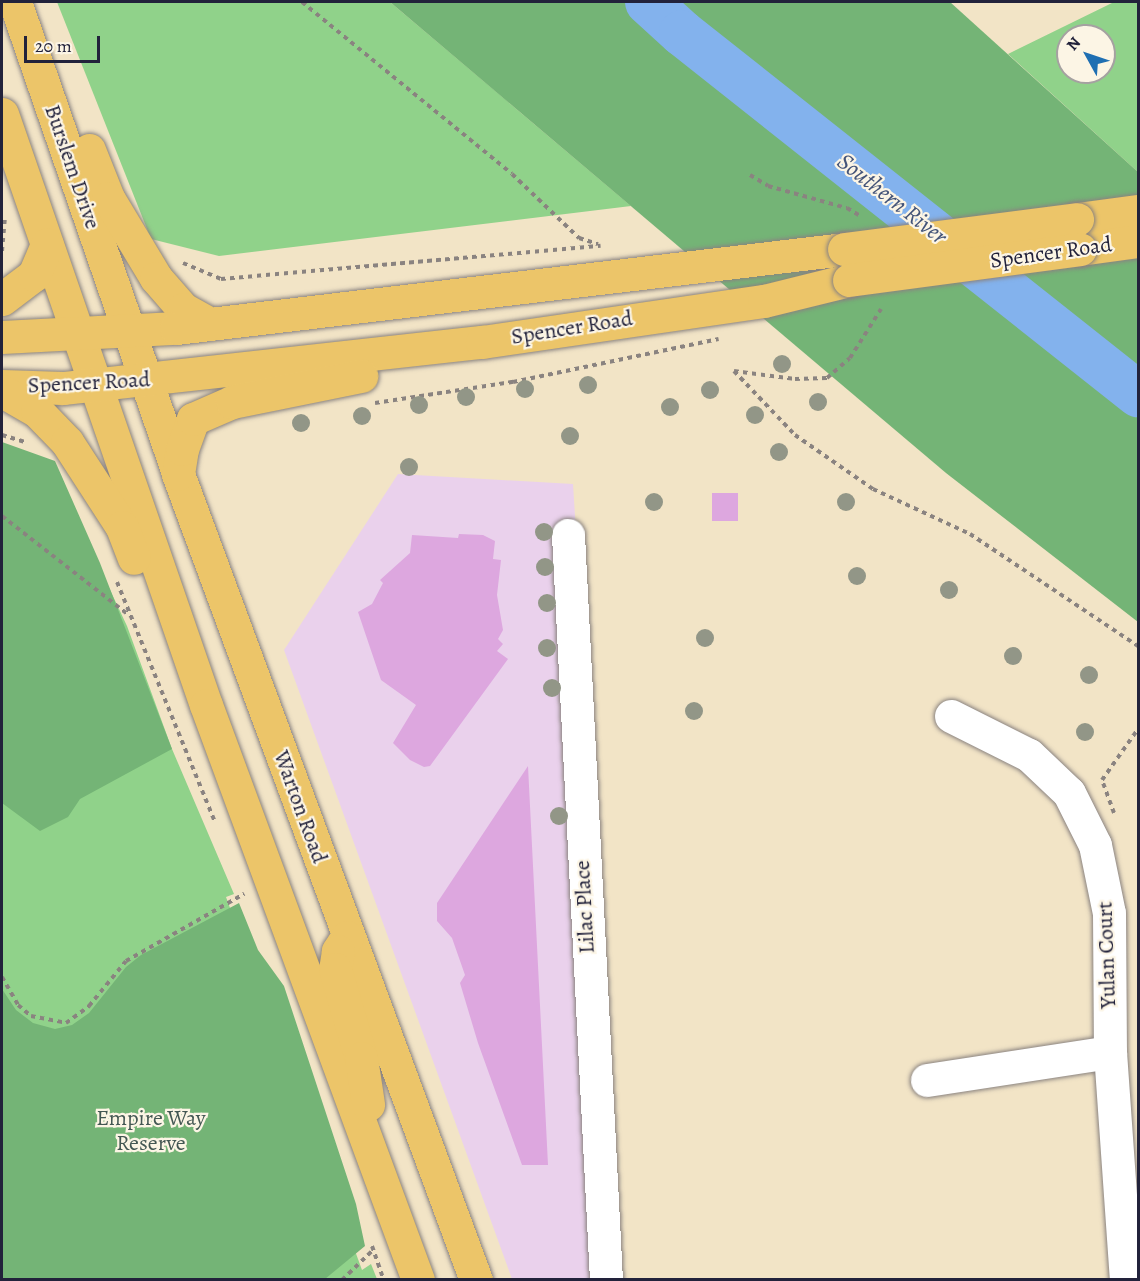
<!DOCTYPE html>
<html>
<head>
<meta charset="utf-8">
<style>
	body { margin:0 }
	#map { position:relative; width:1140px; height:1281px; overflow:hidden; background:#f2e4c6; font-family:Alegreya,serif }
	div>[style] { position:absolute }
	.built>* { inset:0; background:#ead1ec }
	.green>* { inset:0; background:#90d28a }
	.forest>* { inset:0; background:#74b476 }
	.river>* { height:46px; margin:-23px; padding:0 23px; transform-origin:23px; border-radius:23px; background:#83b2ed }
	.building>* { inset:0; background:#dda7df; transform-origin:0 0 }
	.path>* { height:4px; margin-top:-2px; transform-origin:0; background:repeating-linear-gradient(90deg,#8a8380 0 4.5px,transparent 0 9px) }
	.roads { filter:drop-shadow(0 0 2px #8a8380) drop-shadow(0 0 2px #8a8380) }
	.minor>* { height:33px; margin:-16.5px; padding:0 16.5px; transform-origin:16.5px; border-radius:16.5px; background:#fff }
	.major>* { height:33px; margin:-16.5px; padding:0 16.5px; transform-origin:16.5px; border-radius:16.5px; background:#ecc569 }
	.bridges { filter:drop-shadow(0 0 2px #8a8380) drop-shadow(0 0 2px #8a8380) }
	.major-bridge>* { height:33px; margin:-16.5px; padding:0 16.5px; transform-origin:16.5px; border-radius:16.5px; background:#ecc569 }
	.trees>* { width:18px; height:18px; margin:-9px; border-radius:50%; background:#929687 }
	span { translate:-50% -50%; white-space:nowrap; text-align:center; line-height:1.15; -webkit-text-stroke:4.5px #fcf5e5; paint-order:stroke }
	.street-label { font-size:22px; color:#22223b }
	.park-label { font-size:22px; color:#435753 }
	.water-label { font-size:24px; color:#445479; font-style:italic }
	.frame { position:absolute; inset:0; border:3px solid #22223b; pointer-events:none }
	.north { position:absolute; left:1056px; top:24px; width:60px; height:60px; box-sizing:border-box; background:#fcf5e5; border:2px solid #a5a1a1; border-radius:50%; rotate:310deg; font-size:16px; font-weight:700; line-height:24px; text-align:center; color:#22223b }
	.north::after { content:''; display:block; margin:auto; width:21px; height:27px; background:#1f6fb2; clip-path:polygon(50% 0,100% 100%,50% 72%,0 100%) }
	.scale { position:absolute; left:24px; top:36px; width:76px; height:27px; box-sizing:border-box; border:3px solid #22223b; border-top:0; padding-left:8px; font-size:18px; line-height:21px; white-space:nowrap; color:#22223b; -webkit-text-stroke:4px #fcf5e5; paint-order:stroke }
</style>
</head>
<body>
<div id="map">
	<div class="built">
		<i style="clip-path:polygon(398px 474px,573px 484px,596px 855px,594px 1279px,512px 1279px,284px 650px)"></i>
	</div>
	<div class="green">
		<i style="clip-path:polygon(57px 2px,390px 2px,631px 206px,219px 256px,151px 239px)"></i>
		<i style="clip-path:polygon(evenodd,1114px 2px,1138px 2px,1138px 172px,1008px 54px,1114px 2px,1068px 36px,1104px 36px,1104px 72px,1068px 72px,1068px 36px)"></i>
		<i style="clip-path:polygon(2px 450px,49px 460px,127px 626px,172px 749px,234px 894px,226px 897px,362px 1270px,371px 1264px,377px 1279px,2px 1279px)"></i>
	</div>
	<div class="forest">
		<i style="clip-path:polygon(390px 2px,950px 2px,1138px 172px,1138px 622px,946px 473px)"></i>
		<i style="clip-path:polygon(2px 442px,55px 461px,100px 563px,172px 749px,80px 799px,68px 817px,40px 831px,2px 803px)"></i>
		<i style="clip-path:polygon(239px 903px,258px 950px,284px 986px,356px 1204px,365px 1246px,325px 1279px,2px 1279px,2px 989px,16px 1010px,33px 1023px,55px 1029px,72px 1025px,89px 1013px,126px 967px,141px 955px)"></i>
	</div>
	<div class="river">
		<i style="left:648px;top:2px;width:46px;rotate:42.4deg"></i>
		<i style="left:682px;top:33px;width:582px;rotate:38.37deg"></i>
	</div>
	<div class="building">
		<i style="left:712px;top:493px;width:26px;height:28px"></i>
		<i style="clip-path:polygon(459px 534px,483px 535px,495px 541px,493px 559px,501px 560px,497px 595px,503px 630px,498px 639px,503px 644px,497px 651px,508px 659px,430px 766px,424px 767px,410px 760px,393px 743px,416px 705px,381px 680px,358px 612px,372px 604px,383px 583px,380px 580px,410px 553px,412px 535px,458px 538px)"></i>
		<i style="clip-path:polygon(528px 766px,548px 1165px,522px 1165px,478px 1043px,460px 983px,465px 975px,452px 938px,437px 921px,437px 903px)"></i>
	</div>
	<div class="path">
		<i style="left:302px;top:2px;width:271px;rotate:39.3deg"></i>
		<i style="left:512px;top:174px;width:93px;rotate:43.7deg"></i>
		<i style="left:579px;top:238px;width:20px;rotate:18deg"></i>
		<i style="left:750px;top:175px;width:21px;rotate:31deg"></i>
		<i style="left:768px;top:186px;width:82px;rotate:15.6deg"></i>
		<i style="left:847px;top:208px;width:17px;rotate:31deg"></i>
		<i style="left:2px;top:251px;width:35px;rotate:-85deg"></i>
		<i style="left:183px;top:263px;width:41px;rotate:22.8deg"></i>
		<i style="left:221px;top:279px;width:381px;rotate:-5deg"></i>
		<i style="left:734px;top:371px;width:88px;rotate:46.4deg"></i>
		<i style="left:795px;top:435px;width:95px;rotate:34.7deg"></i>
		<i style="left:873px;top:489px;width:107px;rotate:24.9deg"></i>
		<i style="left:970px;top:534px;width:202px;rotate:33.7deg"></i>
		<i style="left:734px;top:371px;width:62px;rotate:7.5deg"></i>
		<i style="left:795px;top:379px;width:32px;rotate:-2deg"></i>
		<i style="left:827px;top:378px;width:30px;rotate:-41deg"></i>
		<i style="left:850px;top:358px;width:58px;rotate:-57.7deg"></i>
		<i style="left:375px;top:403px;width:140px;rotate:-8.7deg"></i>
		<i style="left:513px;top:382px;width:210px;rotate:-11.8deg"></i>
		<i style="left:2px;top:435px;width:24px;rotate:17deg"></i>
		<i style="left:2px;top:516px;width:162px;rotate:38deg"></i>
		<i style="left:117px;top:582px;width:259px;rotate:67.8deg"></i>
		<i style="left:1114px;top:813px;width:35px;rotate:-110deg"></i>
		<i style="left:1102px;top:780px;width:62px;rotate:-54.8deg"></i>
		<i style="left:2px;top:977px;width:32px;rotate:60deg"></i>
		<i style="left:18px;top:1005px;width:17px;rotate:40deg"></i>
		<i style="left:31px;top:1016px;width:36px;rotate:11deg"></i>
		<i style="left:66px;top:1023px;width:29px;rotate:-36deg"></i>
		<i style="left:89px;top:1006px;width:58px;rotate:-50.6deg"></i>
		<i style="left:126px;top:961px;width:136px;rotate:-29.6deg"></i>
		<i style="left:372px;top:1246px;width:36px;rotate:71deg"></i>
		<i style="left:342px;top:1280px;width:43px;rotate:-44.1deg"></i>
	</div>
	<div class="roads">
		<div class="minor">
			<i style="left:568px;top:535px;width:746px;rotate:87.08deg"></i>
			<i style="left:951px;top:716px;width:87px;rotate:26.6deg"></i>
			<i style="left:1029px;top:755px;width:55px;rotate:43.5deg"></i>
			<i style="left:1069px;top:793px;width:58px;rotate:63.4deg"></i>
			<i style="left:1095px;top:845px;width:69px;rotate:78.4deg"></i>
			<i style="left:1109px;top:913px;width:139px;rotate:89.6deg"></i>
			<i style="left:1110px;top:1052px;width:229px;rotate:86deg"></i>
			<i style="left:927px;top:1080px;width:185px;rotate:-8.7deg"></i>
		</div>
		<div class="major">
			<i style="left:15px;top:2px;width:499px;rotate:70.9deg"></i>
			<i style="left:178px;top:474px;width:859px;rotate:69.71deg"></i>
			<i style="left:2px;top:114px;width:625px;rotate:70.96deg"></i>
			<i style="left:206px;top:705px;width:613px;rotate:69.76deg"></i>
			<i style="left:89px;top:150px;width:52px;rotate:68.4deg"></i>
			<i style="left:108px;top:198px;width:93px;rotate:59deg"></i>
			<i style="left:156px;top:278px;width:41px;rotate:48.9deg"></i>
			<i style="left:183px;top:309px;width:31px;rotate:29deg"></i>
			<i style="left:1077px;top:219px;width:62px;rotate:-7.5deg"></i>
			<i style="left:1080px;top:249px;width:59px;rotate:-7.9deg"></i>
			<i style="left:2px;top:299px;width:40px;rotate:-37deg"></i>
			<i style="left:34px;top:275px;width:33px;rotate:-67deg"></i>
			<i style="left:2px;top:337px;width:174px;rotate:-3deg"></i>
			<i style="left:176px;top:328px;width:673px;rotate:-6.74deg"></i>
			<i style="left:2px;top:386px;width:61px;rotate:1.9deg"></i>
			<i style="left:63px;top:388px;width:422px;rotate:-6.3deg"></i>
			<i style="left:482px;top:342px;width:285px;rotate:-8.3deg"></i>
			<i style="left:764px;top:301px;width:88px;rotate:-13.9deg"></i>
			<i style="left:2px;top:391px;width:40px;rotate:29.7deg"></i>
			<i style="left:37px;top:411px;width:43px;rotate:45.9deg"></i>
			<i style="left:67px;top:442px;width:101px;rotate:57.1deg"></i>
			<i style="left:122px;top:527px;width:33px;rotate:69deg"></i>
			<i style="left:178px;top:474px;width:25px;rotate:-81deg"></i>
			<i style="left:182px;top:449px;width:32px;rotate:-70deg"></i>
			<i style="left:193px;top:419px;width:43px;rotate:-23.6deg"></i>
			<i style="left:232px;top:402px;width:132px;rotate:-11.4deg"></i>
			<i style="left:347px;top:937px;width:17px;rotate:123deg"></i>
			<i style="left:338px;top:951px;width:18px;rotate:99deg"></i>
			<i style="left:335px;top:969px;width:93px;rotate:73.7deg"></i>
			<i style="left:361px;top:1058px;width:47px;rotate:81.3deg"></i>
		</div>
	</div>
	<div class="bridges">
		<div class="major-bridge">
			<i style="left:844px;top:249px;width:235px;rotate:-7.3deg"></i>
			<i style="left:849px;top:280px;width:233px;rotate:-7.6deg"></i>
		</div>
	</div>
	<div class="trees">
		<i style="left:782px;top:364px"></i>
		<i style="left:588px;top:385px"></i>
		<i style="left:525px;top:389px"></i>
		<i style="left:710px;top:390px"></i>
		<i style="left:466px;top:397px"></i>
		<i style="left:818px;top:402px"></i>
		<i style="left:419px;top:405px"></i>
		<i style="left:670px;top:407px"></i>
		<i style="left:755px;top:415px"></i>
		<i style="left:362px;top:416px"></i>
		<i style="left:301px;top:423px"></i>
		<i style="left:570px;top:436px"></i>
		<i style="left:779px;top:452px"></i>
		<i style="left:409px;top:467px"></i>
		<i style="left:654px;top:502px"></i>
		<i style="left:846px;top:502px"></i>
		<i style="left:544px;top:532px"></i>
		<i style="left:545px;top:567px"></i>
		<i style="left:857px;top:576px"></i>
		<i style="left:949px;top:590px"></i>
		<i style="left:547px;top:603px"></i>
		<i style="left:705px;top:638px"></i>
		<i style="left:547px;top:648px"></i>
		<i style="left:1013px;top:656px"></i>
		<i style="left:1089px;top:675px"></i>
		<i style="left:552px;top:688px"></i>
		<i style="left:694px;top:711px"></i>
		<i style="left:1085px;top:732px"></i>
		<i style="left:559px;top:816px"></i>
	</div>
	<div class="street-label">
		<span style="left:72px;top:167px;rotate:71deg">Burslem Drive</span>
		<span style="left:1051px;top:253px;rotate:-8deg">Spencer Road</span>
		<span style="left:572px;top:328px;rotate:-9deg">Spencer Road</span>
		<span style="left:89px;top:383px;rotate:-3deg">Spencer Road</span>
		<span style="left:300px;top:807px;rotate:70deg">Warton Road</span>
		<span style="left:585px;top:907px;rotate:-93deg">Lilac Place</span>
		<span style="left:1107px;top:955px;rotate:-92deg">Yulan Court</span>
	</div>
	<div class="park-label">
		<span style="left:151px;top:1131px">Empire Way<br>Reserve</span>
	</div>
	<div class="water-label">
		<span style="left:892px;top:199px;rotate:38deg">Southern River</span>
	</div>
	<div class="frame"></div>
	<div class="north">N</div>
	<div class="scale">20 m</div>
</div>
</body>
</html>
